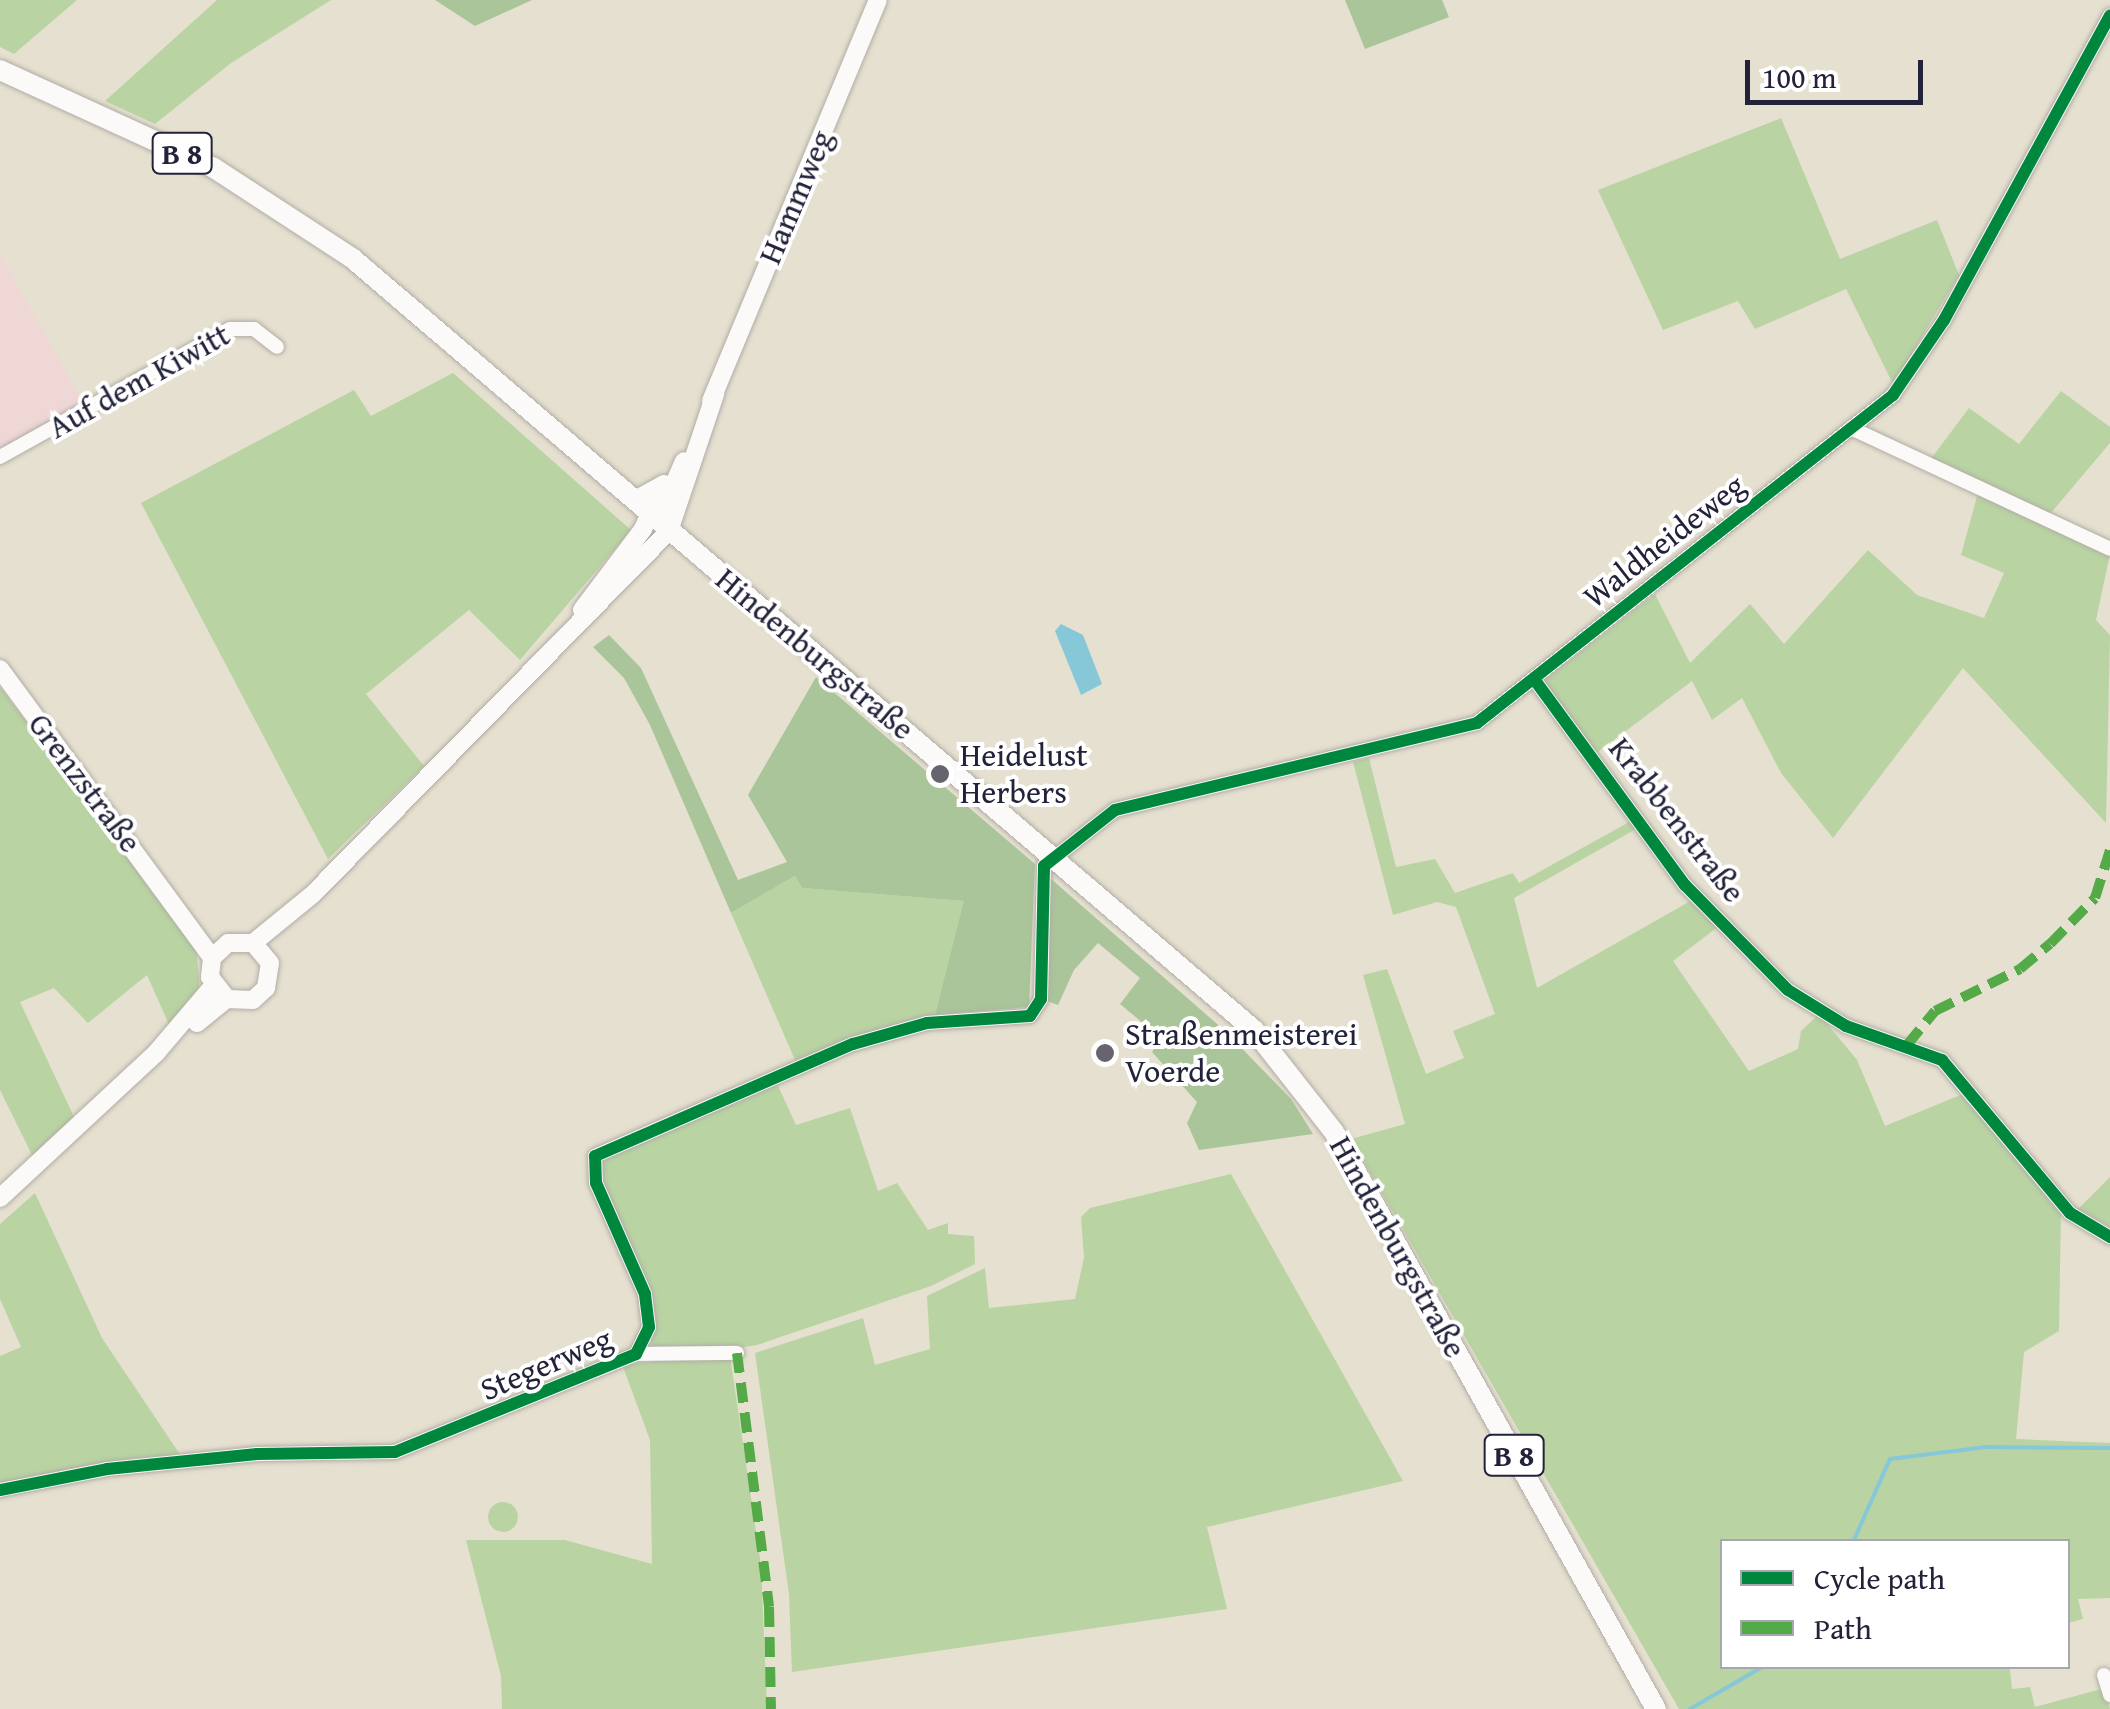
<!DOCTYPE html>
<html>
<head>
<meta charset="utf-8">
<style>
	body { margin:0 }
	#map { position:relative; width:2110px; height:1709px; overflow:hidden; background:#e6e0d0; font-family:"Gentium Book Plus",serif }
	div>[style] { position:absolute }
	.built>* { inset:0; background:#efd7d5 }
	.green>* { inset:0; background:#b9d4a2 }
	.round { border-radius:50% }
	.forest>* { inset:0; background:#aac599 }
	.water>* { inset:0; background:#86c7d8 }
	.stream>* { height:4px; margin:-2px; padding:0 2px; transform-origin:2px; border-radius:2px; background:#86c7d8 }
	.roads { filter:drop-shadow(0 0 2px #b1ada6) drop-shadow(0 0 2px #b1ada6) }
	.minor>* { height:14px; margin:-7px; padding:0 7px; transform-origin:7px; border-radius:7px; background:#fbfaf8 }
	.tertiary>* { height:18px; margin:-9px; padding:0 9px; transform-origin:9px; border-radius:9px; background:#fbfaf8 }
	.secondary>* { height:18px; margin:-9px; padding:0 9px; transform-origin:9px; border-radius:9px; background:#fbfaf8 }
	.primary>* { height:20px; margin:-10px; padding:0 10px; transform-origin:10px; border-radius:10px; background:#fbfaf8 }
	.quiet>* { height:10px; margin-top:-5px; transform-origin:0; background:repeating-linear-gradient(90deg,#53aa46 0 20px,transparent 0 30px) }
	.cycleway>* { height:12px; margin:-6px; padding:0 6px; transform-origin:6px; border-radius:6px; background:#00873e }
	.dots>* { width:28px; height:28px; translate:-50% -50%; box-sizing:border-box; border:5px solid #fff; border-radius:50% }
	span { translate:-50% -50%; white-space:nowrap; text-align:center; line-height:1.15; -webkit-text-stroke:8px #fff; paint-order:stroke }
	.shield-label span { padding:2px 8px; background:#fff; border:2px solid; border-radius:8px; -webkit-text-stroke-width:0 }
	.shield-label { font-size:30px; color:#22223b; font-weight:700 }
	.street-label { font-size:32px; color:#22223b }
	.poi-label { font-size:32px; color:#22223b }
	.left { translate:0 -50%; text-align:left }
	.legend { position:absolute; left:1720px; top:1539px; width:350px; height:130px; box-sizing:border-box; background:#fff; border:2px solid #a7a7b1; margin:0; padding:12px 18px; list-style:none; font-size:30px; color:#22223b }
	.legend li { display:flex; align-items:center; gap:20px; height:50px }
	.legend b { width:50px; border:2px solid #a7a7b1 }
	.scale { position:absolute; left:1745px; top:60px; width:178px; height:45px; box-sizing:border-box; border:5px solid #22223b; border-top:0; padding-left:12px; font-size:30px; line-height:35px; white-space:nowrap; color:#22223b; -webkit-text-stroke:8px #fff; paint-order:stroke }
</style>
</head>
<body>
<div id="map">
	<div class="built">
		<i style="clip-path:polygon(0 254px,83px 402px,0 449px)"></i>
	</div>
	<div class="green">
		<i style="clip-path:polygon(0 0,77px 0,14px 54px,0 47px)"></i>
		<i style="clip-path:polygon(217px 0,331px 0,231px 63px,155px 124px,105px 101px)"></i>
		<i style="clip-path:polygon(1781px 118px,1840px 259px,1937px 220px,1959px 275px,1893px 384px,1846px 289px,1755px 329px,1738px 301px,1663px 330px,1598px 190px)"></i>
		<i style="clip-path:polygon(453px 373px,631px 530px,520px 660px,469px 610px,366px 694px,424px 766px,328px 859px,141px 503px,354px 390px,371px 416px)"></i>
		<i style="clip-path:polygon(2061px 391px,2110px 427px,2110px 443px,2050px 514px,1930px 460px,1969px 408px,2019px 444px)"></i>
		<i style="clip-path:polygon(1978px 493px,2110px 554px,2096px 620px,2110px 635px,2106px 823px,1963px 668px,1833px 838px,1781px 773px,1742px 698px,1712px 720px,1692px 681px,1594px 755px,1542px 682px,1655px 594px,1690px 663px,1750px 604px,1784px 644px,1868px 550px,1917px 595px,1984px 618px,2004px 573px,1961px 555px)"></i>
		<i style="clip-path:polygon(0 687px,196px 944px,200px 994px,171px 1029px,147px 975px,88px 1023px,54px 988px,20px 1002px,75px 1119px,33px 1157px,0 1090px)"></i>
		<i style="clip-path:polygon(1369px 758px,1396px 867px,1435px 859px,1455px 893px,1513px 873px,1519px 883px,1631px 821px,1636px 829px,1514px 898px,1537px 988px,1694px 899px,1719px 926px,1673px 961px,1749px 1071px,1798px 1049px,1801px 1031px,1819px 1014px,1857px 1060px,1885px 1126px,1963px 1094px,2061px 1210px,2059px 1331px,2024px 1352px,2016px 1439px,2110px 1443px,2110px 1598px,2078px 1599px,2083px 1619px,2068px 1623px,2068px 1542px,1722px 1542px,1722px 1666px,2020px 1667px,2010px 1669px,2012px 1689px,2030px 1687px,2035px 1707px,2105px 1688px,2110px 1709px,1679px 1709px,1351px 1139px,1405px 1124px,1363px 975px,1387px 969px,1426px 1074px,1464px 1058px,1453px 1031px,1495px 1014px,1456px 907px,1437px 902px,1393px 915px,1353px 762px)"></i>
		<i style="clip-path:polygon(795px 876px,802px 888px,965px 901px,935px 1015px,795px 1060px,731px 913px)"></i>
		<i style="clip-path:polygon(774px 1077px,796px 1125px,850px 1108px,878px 1191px,897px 1183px,928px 1230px,948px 1223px,948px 1234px,974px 1236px,975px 1264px,931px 1286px,757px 1345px,711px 1352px,654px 1350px,599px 1178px,599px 1159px)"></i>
		<i style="clip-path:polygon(1231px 1174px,1403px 1481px,1207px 1527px,1227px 1609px,792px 1672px,789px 1594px,755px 1353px,863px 1318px,875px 1365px,930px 1349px,927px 1296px,985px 1268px,989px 1308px,1075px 1299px,1084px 1258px,1081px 1217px,1090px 1208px)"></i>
		<i style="clip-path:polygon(2110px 1177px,2110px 1227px,2078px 1209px)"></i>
		<i style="clip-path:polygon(35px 1193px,102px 1338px,181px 1456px,0 1488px,0 1356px,21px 1347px,0 1299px,0 1224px)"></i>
		<i style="clip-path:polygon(730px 1356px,761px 1565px,767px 1709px,502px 1709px,501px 1676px,466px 1540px,565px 1540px,652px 1564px,650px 1440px,622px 1364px)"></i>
		<i class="round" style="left:488px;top:1502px;width:30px;height:30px"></i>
	</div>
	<div class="forest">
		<i style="clip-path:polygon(435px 0,532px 0,475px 26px)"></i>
		<i style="clip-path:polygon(1345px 0,1442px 0,1449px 17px,1365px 49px)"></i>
		<i style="clip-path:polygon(609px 635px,641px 668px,738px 880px,787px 862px,748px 795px,816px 677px,1035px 864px,1029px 1007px,935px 1015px,964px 901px,802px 888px,795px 876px,731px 913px,650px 725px,624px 678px,593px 647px)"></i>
		<i style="clip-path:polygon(1050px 878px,1224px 1030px,1291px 1099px,1313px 1134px,1199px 1150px,1187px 1123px,1197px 1102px,1152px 1052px,1161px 1038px,1120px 1004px,1140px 978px,1098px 943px,1074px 970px,1058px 1005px,1047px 1001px)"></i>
	</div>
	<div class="water">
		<i style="clip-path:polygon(1061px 624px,1083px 635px,1102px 684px,1081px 695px,1055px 631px)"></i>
	</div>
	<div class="stream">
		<i style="left:1853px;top:1542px;width:91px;rotate:-66deg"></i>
		<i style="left:1890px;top:1459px;width:97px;rotate:-7.1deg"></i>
		<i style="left:1986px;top:1447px;width:124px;rotate:0.5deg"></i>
		<i style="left:1690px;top:1709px;width:86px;rotate:-30.2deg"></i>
	</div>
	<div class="roads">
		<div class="minor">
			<i style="left:1851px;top:428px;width:286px;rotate:25deg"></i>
			<i style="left:0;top:457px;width:263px;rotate:-29.1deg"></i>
			<i style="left:230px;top:329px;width:24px"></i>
			<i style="left:254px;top:329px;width:29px;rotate:38deg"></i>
			<i style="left:1534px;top:679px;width:255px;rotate:53.8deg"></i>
			<i style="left:1685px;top:885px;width:147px;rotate:45.6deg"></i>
			<i style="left:1788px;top:990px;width:68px;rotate:31.8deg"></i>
			<i style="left:1846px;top:1026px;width:102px;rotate:19.5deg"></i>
			<i style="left:1942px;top:1060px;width:199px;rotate:50.1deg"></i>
			<i style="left:2070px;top:1213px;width:47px;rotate:31deg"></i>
			<i style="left:636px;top:1354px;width:101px;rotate:-0.6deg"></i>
			<i style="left:0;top:1490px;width:109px;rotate:-11.1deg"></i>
			<i style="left:107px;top:1469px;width:151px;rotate:-5.7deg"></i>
			<i style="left:257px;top:1454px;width:138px;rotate:-0.8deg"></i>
			<i style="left:395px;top:1452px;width:260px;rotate:-22.1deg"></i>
			<i style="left:636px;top:1354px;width:30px;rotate:-64deg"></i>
			<i style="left:649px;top:1327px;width:33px;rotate:-97deg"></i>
			<i style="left:645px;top:1294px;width:121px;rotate:-113.8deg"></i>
			<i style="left:596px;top:1183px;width:27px;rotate:-92deg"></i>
			<i style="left:595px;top:1156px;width:281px;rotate:-23.5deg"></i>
			<i style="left:853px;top:1044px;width:77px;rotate:-15.8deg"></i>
			<i style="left:927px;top:1023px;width:103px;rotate:-3.9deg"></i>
			<i style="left:1030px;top:1016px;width:20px;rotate:-57deg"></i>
			<i style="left:1041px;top:999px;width:133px;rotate:-88.7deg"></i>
			<i style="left:1044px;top:866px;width:90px;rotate:-38.3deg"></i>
			<i style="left:1115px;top:810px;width:372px;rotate:-13.5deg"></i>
			<i style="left:1477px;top:723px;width:530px;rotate:-38.25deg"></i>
			<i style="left:1893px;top:395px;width:91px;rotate:-55.8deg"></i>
			<i style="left:1944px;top:320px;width:347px;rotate:-61.4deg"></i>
			<i style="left:2104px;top:1675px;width:21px;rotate:73deg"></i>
		</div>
		<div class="tertiary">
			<i style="left:0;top:669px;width:358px;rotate:53.7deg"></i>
		</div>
		<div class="secondary">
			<i style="left:711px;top:401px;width:434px;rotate:-67.4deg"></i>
			<i style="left:635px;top:500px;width:33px;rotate:-29deg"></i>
			<i style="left:658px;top:521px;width:65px;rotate:-66.6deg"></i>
			<i style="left:582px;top:610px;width:101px;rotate:-53deg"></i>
			<i style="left:643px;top:529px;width:27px;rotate:-66deg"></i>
			<i style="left:253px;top:943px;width:77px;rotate:-39.2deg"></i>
			<i style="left:313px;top:894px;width:508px;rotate:-45.56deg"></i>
			<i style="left:669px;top:531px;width:145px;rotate:-71.4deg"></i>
			<i style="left:197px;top:1023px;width:38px;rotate:-39deg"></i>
			<i style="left:227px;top:999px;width:26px;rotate:2deg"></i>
			<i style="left:253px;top:1000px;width:18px;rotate:-43deg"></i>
			<i style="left:266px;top:988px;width:25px;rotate:-81deg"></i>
			<i style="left:270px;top:963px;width:26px;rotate:-130deg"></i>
			<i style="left:253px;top:943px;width:25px;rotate:180deg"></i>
			<i style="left:228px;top:943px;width:22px;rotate:137deg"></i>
			<i style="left:212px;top:958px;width:19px;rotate:96deg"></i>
			<i style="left:210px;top:977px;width:28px;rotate:52deg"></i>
			<i style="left:0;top:1198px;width:213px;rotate:-42.9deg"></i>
			<i style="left:156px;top:1053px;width:88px;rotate:-49.6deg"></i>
		</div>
		<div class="primary">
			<i style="left:0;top:70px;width:235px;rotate:24.6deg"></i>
			<i style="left:214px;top:168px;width:165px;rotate:33.1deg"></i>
			<i style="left:352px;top:258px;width:1187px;rotate:40.56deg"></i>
			<i style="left:1254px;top:1030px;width:130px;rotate:51.9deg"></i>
			<i style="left:1334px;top:1132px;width:661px;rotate:60.84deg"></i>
		</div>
	</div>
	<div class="quiet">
		<i style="left:1907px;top:1045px;width:44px;rotate:-50.5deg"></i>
		<i style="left:1935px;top:1011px;width:95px;rotate:-26.3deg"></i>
		<i style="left:2020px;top:969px;width:39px;rotate:-40deg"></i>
		<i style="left:2050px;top:944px;width:64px;rotate:-45.6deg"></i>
		<i style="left:2095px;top:898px;width:50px;rotate:-72.6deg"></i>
		<i style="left:737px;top:1353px;width:256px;rotate:82.8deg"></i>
		<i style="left:769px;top:1607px;width:102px;rotate:88.9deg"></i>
	</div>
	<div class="cycleway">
		<i style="left:1534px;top:679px;width:255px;rotate:53.8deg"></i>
		<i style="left:1685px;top:885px;width:147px;rotate:45.6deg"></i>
		<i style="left:1788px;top:990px;width:68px;rotate:31.8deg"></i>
		<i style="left:1846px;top:1026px;width:102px;rotate:19.5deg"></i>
		<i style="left:1942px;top:1060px;width:199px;rotate:50.1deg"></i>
		<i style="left:2070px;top:1213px;width:47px;rotate:31deg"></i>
		<i style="left:0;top:1490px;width:109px;rotate:-11.1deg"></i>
		<i style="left:107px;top:1469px;width:151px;rotate:-5.7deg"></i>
		<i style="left:257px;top:1454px;width:138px;rotate:-0.8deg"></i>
		<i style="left:395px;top:1452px;width:260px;rotate:-22.1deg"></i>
		<i style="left:636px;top:1354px;width:30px;rotate:-64deg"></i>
		<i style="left:649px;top:1327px;width:33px;rotate:-97deg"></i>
		<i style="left:645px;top:1294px;width:121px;rotate:-113.8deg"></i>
		<i style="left:596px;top:1183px;width:27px;rotate:-92deg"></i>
		<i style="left:595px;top:1156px;width:281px;rotate:-23.5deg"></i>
		<i style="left:853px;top:1044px;width:77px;rotate:-15.8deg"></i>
		<i style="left:927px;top:1023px;width:103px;rotate:-3.9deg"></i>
		<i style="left:1030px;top:1016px;width:20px;rotate:-57deg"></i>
		<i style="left:1041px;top:999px;width:133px;rotate:-88.7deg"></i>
		<i style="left:1044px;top:866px;width:90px;rotate:-38.3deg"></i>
		<i style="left:1115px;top:810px;width:372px;rotate:-13.5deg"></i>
		<i style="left:1477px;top:723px;width:530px;rotate:-38.25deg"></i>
		<i style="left:1893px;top:395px;width:91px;rotate:-55.8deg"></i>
		<i style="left:1944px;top:320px;width:347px;rotate:-61.4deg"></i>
	</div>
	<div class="dots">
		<i style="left:940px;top:774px;background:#67646f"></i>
		<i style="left:1105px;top:1053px;background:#67646f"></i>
	</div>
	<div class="shield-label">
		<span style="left:182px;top:153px">B 8</span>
		<span style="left:1514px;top:1455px">B 8</span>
	</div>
	<div class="street-label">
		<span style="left:796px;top:197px;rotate:-67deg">Hammweg</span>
		<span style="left:139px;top:381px;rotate:-29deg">Auf dem Kiwitt</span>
		<span style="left:1664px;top:541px;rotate:-38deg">Waldheideweg</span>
		<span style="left:815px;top:654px;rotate:40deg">Hindenburgstraße</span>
		<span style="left:85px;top:783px;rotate:53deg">Grenzstraße</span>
		<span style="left:1677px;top:820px;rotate:52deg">Krabbenstraße</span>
		<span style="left:1398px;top:1247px;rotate:61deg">Hindenburgstraße</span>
		<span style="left:546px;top:1364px;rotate:-23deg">Stegerweg</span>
	</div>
	<div class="poi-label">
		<span class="left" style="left:960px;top:774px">Heidelust<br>Herbers</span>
		<span class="left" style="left:1125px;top:1053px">Straßenmeisterei<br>Voerde</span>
	</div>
	<ul class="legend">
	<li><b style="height:12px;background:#00873e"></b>Cycle path</li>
	<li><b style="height:12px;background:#53aa46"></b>Path</li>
	</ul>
	<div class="scale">100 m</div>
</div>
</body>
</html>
